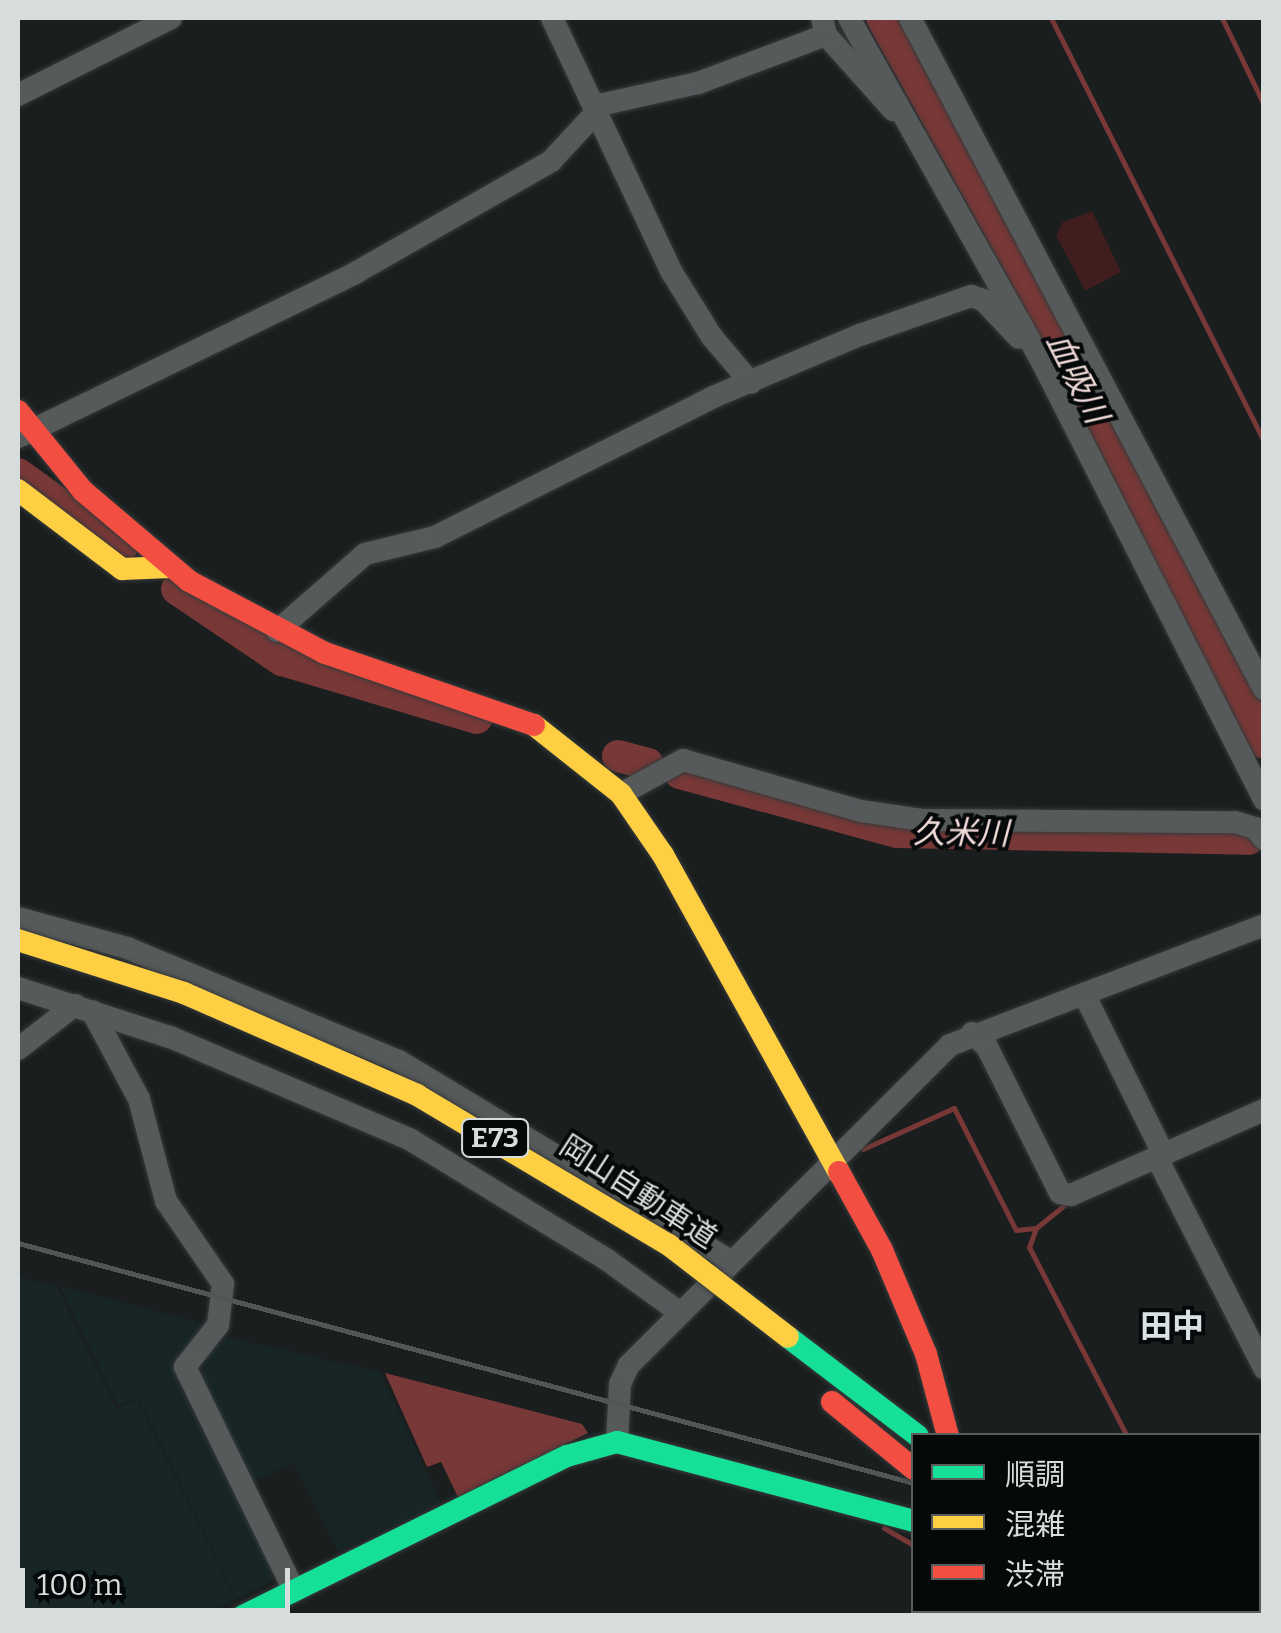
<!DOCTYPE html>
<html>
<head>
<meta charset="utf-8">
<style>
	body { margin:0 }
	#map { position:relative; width:1281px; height:1633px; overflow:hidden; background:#1a1e1e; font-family:Bitter,"Noto Sans JP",serif }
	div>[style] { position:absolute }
	.built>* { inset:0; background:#172526 }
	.green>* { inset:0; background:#3f1e1d }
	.water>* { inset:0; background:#773837 }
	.stream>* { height:5px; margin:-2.5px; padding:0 2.5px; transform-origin:2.5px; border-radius:2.5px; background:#773837 }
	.river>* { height:32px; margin:-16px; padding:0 16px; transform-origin:16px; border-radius:16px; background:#773837 }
	.roads { filter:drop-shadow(0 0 2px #373a3a) drop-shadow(0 0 2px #373a3a) }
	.street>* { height:22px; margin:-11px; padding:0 11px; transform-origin:11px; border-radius:11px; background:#575a5b }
	.fast>* { height:22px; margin:-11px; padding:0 11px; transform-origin:11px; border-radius:11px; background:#16e098 }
	.slow>* { height:22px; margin:-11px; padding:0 11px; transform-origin:11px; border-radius:11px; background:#ffcf43 }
	.jam>* { height:22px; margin:-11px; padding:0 11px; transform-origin:11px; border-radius:11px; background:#f24e42 }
	.rail>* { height:5px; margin:-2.5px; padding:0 2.5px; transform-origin:2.5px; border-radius:2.5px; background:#535656 }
	.bridges { filter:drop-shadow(0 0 2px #373a3a) drop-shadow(0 0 2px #373a3a) }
	.fast-bridge>* { height:22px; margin:-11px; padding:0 11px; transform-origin:11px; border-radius:11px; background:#16e098 }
	.slow-bridge>* { height:22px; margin:-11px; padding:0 11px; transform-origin:11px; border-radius:11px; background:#ffcf43 }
	.jam-bridge>* { height:22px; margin:-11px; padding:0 11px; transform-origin:11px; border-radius:11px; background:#f24e42 }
	span { translate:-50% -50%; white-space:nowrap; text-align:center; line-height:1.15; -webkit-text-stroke:8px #060909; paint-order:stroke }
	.shield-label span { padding:2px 8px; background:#060909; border:2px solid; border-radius:8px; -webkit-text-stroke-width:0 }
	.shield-label { font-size:28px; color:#d7dcdc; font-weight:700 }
	.street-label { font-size:30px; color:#d7dcdc }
	.water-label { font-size:32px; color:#f2dcda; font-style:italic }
	.neighbourhood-label { font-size:32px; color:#d8e2e3; font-weight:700 }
	.frame { position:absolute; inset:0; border:20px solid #d7dcdc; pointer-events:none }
	.legend { position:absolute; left:911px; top:1433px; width:350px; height:180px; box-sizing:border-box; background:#060909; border:2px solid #5a5d5d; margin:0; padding:12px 18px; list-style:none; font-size:30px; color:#d7dcdc }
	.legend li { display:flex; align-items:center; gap:20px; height:50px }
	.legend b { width:50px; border:2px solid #5a5d5d }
	.scale { position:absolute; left:20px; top:1568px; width:270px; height:45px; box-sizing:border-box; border:5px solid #d7dcdc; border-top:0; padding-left:12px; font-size:30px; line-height:35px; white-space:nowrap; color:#d7dcdc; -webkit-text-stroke:8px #060909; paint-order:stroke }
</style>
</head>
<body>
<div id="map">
	<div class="built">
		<i style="clip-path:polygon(18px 1276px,57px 1287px,117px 1409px,137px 1399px,235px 1599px,203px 1615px,31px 1615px,18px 1588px)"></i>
		<i style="clip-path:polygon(60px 1286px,206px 1324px,174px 1369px,275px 1572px,271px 1582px,237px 1599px,138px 1397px,118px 1406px)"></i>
		<i style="clip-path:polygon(227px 1337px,380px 1372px,441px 1503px,338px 1551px,294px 1463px,252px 1482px,202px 1378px,207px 1356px)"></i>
	</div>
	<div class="green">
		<i style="clip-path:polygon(1092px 211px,1121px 272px,1085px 291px,1056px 235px,1063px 222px)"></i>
	</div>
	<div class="water">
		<i style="clip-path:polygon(385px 1373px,582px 1424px,588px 1433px,458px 1497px,441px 1462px,427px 1467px)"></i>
	</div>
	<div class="stream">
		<i style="left:1051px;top:18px;width:474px;rotate:63.3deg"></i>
		<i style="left:1222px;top:18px;width:97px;rotate:64.2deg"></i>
		<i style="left:863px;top:1149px;width:100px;rotate:-24.3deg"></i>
		<i style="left:954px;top:1108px;width:137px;rotate:63.1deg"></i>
		<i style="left:1016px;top:1230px;width:20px;rotate:-6deg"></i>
		<i style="left:1036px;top:1228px;width:35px;rotate:-39deg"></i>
		<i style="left:1036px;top:1228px;width:20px;rotate:110deg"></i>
		<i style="left:1029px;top:1247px;width:213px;rotate:62.6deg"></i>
		<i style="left:1258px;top:1453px;width:6px;rotate:-18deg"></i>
		<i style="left:884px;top:1528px;width:34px;rotate:30deg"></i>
		<i style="left:1258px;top:1571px;width:6px"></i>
		<i style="left:18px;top:1606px;width:11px;rotate:68deg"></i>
		<i style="left:937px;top:1610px;width:6px;rotate:81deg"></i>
		<i style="left:1006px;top:1610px;width:6px;rotate:90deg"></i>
	</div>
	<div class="river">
		<i style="left:882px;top:18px;width:302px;rotate:60.9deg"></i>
		<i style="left:1029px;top:282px;width:517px;rotate:62.99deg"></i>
		<i style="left:18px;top:474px;width:127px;rotate:35.7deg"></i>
		<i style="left:177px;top:589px;width:127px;rotate:34.1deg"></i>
		<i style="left:282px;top:660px;width:203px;rotate:16.6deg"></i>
		<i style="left:618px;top:756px;width:31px;rotate:15deg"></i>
		<i style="left:680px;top:773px;width:225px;rotate:15.2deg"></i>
		<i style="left:897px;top:832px;width:352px;rotate:1.1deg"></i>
	</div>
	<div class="roads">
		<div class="street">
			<i style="left:552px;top:18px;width:280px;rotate:64.8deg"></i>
			<i style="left:671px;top:271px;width:78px;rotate:58.2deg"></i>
			<i style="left:712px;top:337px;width:60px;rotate:49.7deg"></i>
			<i style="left:822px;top:18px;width:17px;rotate:77deg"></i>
			<i style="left:826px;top:35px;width:101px;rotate:48.2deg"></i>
			<i style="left:849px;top:18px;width:394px;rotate:60.7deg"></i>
			<i style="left:1042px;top:362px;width:491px;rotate:63.1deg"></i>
			<i style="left:910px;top:18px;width:759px;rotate:62.19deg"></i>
			<i style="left:18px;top:95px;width:171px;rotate:-26.7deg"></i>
			<i style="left:18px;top:437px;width:375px;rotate:-25.9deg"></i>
			<i style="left:355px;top:273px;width:226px;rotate:-29.7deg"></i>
			<i style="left:551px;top:161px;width:78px;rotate:-47.1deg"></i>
			<i style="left:604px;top:104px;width:96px;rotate:-12.6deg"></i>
			<i style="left:698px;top:83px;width:137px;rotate:-20.6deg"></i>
			<i style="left:277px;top:631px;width:117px;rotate:-41.2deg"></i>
			<i style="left:365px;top:554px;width:72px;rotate:-13.7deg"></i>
			<i style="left:435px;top:537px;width:311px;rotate:-26.7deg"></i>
			<i style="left:713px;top:397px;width:160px;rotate:-22.9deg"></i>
			<i style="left:860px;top:335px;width:118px;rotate:-19.4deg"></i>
			<i style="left:971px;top:296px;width:13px;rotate:18deg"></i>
			<i style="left:983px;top:300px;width:52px;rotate:46.5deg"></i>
			<i style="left:621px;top:794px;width:71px;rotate:-28.7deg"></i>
			<i style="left:683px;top:760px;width:185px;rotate:16deg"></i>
			<i style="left:861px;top:811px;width:63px;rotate:8.3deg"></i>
			<i style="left:923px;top:820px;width:312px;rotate:0.4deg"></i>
			<i style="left:1235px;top:822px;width:21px;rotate:17deg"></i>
			<i style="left:1255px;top:828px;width:14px;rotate:51deg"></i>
			<i style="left:18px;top:918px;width:113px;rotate:15.4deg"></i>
			<i style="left:127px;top:948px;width:295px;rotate:22.6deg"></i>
			<i style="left:399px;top:1061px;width:387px;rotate:31.1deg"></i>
			<i style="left:18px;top:988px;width:160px;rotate:17.9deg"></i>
			<i style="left:170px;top:1037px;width:262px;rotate:23.1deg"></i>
			<i style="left:411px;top:1140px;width:228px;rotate:31.4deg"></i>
			<i style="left:606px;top:1259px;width:90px;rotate:36deg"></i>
			<i style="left:1084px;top:994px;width:180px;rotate:63.6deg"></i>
			<i style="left:92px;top:1011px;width:100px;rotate:61.9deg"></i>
			<i style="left:139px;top:1099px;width:106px;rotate:75.2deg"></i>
			<i style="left:166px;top:1201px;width:101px;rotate:55.5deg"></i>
			<i style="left:223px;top:1284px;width:41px;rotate:97deg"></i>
			<i style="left:218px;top:1325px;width:53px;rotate:128.2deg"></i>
			<i style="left:185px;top:1367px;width:248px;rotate:64deg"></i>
			<i style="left:972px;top:1033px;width:21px;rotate:43deg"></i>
			<i style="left:987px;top:1047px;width:163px;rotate:63.4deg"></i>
			<i style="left:1060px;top:1193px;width:11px;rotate:10deg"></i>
			<i style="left:1071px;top:1195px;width:211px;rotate:-23.8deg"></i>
			<i style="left:18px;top:1049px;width:72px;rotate:-37.7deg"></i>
			<i style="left:1157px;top:1158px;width:236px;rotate:63deg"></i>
			<i style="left:617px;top:1442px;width:58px;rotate:-87deg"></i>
			<i style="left:620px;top:1384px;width:21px;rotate:-65deg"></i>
			<i style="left:629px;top:1365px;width:453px;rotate:-44.9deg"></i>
			<i style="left:950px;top:1045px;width:336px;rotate:-20.9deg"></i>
		</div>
		<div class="fast">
			<i style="left:955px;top:1610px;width:6px;rotate:81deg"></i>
			<i style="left:1071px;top:1610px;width:8px;rotate:50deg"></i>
			<i style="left:243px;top:1616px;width:361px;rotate:-26.3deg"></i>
			<i style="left:567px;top:1456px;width:52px;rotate:-15.6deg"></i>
			<i style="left:617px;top:1442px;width:307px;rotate:14.9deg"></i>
		</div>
		<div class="slow">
			<i style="left:18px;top:490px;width:131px;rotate:37.2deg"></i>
			<i style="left:122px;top:569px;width:49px;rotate:-2.3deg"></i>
			<i style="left:534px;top:725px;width:111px;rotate:38.4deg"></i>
			<i style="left:621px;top:794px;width:74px;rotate:55.5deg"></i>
			<i style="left:663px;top:855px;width:363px;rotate:61deg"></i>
			<i style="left:1127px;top:1610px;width:8px;rotate:45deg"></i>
		</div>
		<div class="jam">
			<i style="left:18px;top:411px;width:103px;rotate:50.9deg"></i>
			<i style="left:83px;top:491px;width:139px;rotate:40.3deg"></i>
			<i style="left:189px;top:581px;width:154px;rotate:27.9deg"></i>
			<i style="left:325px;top:653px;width:221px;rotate:19deg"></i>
			<i style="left:839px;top:1172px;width:89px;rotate:61.1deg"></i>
			<i style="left:882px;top:1250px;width:113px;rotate:67.1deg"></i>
			<i style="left:926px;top:1354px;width:85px;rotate:75deg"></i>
		</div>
	</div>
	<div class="rail">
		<i style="left:18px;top:1243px;width:928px;rotate:15deg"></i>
		<i style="left:1258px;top:1540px;width:6px;rotate:9deg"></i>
	</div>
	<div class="bridges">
		<div class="fast-bridge">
			<i style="left:788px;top:1337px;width:163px;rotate:37.3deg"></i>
		</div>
		<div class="slow-bridge">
			<i style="left:18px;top:940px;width:174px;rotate:17.7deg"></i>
			<i style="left:184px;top:993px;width:254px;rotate:23.6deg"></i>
			<i style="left:417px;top:1095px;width:293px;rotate:30.8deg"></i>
			<i style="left:669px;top:1245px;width:150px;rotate:37.7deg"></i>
		</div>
		<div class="jam-bridge">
			<i style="left:832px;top:1402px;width:106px;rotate:39.3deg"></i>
		</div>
	</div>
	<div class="shield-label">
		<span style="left:495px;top:1138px">E73</span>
	</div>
	<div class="street-label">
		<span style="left:638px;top:1192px;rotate:33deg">岡山自動車道</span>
	</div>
	<div class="water-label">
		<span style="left:1077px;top:378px;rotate:63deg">血吸川</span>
		<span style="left:961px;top:833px;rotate:1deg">久米川</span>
	</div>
	<div class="neighbourhood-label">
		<span style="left:1172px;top:1326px">田中</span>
	</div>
	<div class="frame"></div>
	<ul class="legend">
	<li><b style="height:12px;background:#16e098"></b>順調</li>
	<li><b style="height:12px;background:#ffcf43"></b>混雑</li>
	<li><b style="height:12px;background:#f24e42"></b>渋滞</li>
	</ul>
	<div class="scale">100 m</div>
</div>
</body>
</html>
